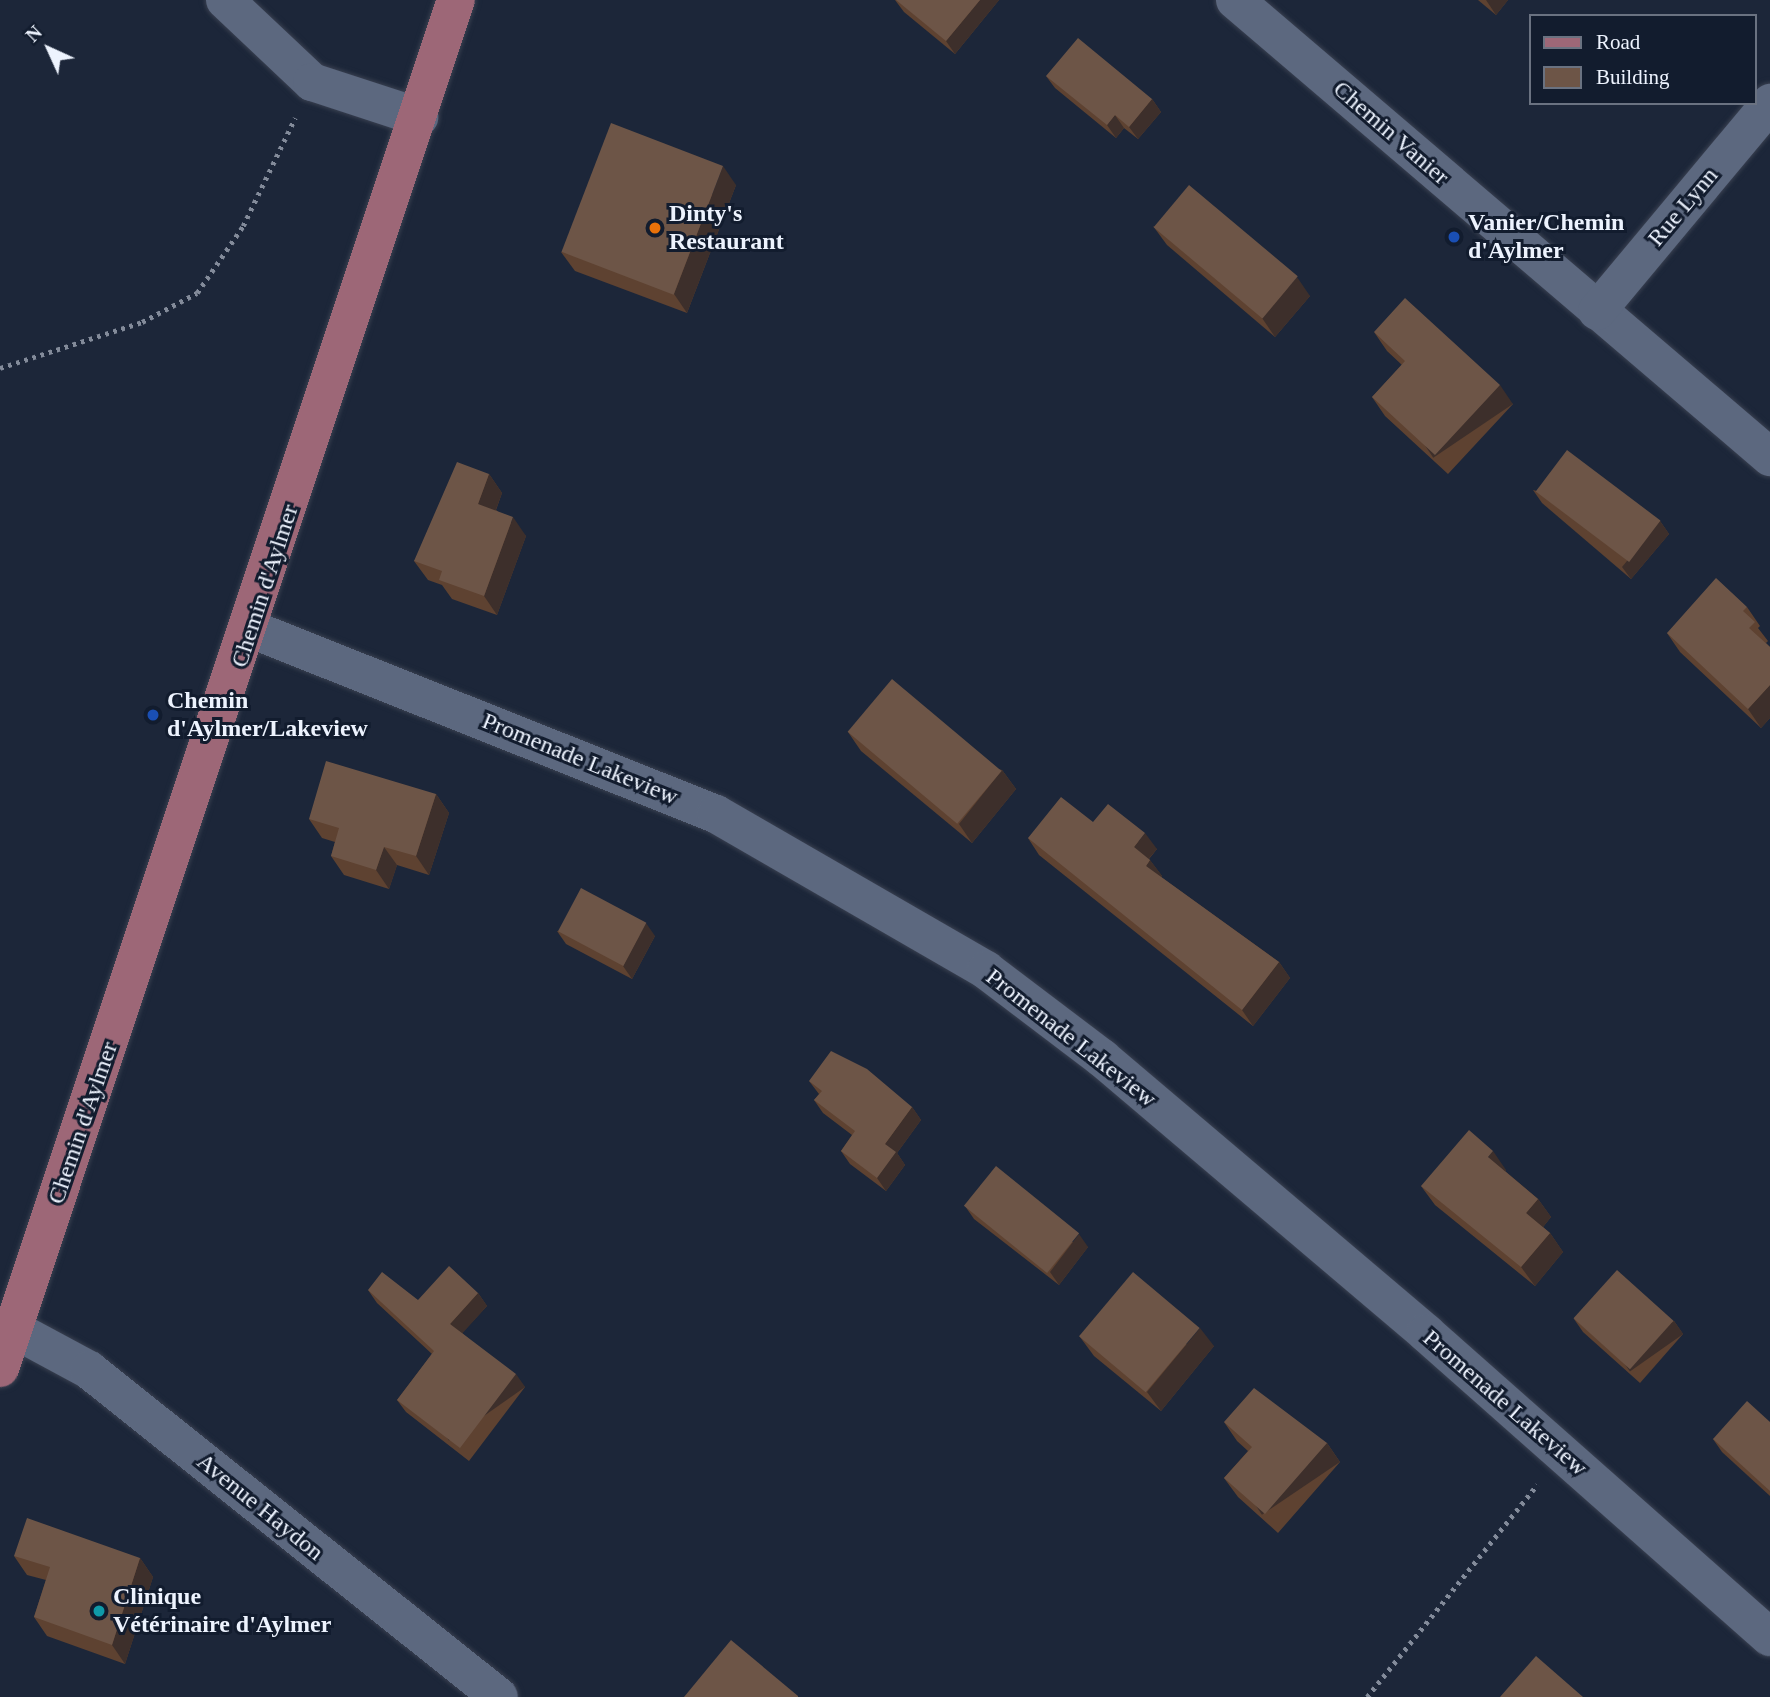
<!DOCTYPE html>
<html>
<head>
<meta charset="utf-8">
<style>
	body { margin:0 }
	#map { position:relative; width:1770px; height:1697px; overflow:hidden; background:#1c2639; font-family:Georgia,serif }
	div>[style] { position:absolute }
	.path>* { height:4.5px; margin-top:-2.25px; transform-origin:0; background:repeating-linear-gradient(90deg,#838b9a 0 3.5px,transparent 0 8.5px) }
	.roads { filter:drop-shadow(0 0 2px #394050) drop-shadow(0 0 2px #394050) }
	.minor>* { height:38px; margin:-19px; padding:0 19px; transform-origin:19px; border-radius:19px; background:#5c687f }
	.major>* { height:38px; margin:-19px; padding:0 19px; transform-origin:19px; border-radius:19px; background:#9d6777 }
	.wall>* { inset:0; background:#5e4231 }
	.shaded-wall>* { inset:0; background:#3d2f2b; transform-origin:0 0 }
	.building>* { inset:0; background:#6d5547; transform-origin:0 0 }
	.dots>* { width:19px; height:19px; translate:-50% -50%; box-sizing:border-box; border:4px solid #121c2e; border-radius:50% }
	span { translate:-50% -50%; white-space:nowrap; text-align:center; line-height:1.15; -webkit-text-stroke:6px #121c2e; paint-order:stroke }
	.street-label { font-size:24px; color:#edf3fe }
	.poi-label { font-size:24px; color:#edf3fe; font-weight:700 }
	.left { translate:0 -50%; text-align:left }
	.legend { position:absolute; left:1529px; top:14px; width:228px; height:91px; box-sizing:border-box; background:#121c2e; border:2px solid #6a7281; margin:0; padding:9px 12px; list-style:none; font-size:21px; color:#edf3fe }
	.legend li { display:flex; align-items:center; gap:14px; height:35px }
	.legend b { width:35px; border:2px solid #6a7281 }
	.north { position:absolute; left:14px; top:14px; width:70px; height:70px; -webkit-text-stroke:5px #121c2e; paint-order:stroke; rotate:315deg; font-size:19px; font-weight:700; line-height:28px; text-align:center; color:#edf3fe }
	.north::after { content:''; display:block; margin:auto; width:24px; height:32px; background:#edf3fe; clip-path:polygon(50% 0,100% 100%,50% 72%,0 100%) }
</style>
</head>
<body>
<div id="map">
	<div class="path">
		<i style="left:0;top:368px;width:149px;rotate:-17.9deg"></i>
		<i style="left:142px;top:322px;width:62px;rotate:-27.8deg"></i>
		<i style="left:197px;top:293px;width:81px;rotate:-55.5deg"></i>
		<i style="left:243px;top:226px;width:120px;rotate:-64.3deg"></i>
		<i style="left:1367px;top:1697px;width:272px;rotate:-51.3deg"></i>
	</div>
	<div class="roads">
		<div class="minor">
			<i style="left:225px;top:0;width:120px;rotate:43.3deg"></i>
			<i style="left:312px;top:82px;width:113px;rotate:18.1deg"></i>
			<i style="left:1235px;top:0;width:704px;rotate:40.5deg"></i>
			<i style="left:1597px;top:311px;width:271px;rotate:-50.2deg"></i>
			<i style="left:251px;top:629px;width:500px;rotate:21.7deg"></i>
			<i style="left:716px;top:814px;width:312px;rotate:30deg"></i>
			<i style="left:986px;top:970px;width:146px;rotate:37.2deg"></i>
			<i style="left:1102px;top:1058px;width:425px;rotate:40.3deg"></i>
			<i style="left:1426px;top:1333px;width:459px;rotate:41.5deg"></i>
			<i style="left:13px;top:1329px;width:86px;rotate:28.3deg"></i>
			<i style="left:89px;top:1370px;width:524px;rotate:38.57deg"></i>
		</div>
		<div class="major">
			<i style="left:0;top:1368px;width:1442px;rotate:-71.57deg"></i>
		</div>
	</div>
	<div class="wall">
		<i style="clip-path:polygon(895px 0,999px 0,955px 54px,904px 12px)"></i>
		<i style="clip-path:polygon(1478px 0,1508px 0,1496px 15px)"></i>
		<i style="clip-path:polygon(1046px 76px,1152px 99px,1161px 112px,1138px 139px,1124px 128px,1116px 138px,1055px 88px)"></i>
		<i style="clip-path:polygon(736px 185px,687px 313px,575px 271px,561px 252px)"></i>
		<i style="clip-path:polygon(1153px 226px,1310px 296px,1275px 337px,1167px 245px)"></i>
		<i style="clip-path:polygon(1374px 332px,1513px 404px,1448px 474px,1385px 416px,1372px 397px,1402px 365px,1387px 351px)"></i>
		<i style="clip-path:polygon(489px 474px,502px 493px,496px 510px,526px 536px,497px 615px,452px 599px,442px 585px,428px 580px,414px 561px)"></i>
		<i style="clip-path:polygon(1533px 490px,1660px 521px,1669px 534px,1631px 579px,1542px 503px)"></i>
		<i style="clip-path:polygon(1747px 607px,1760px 626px,1758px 628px,1768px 641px,1766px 643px,1770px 647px,1770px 718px,1761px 728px,1680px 652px,1667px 633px)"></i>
		<i style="clip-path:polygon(848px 732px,1002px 770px,1016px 789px,972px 843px,861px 751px)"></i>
		<i style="clip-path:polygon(436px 794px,449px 813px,429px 875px,397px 865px,389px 889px,344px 875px,331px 856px,335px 842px,322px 838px,309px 819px)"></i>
		<i style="clip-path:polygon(1093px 822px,1157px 849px,1149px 859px,1162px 876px,1161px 877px,1279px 962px,1290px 978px,1253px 1026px,1039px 855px,1028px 838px)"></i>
		<i style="clip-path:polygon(557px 931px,655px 936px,632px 979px,566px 944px)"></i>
		<i style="clip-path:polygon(809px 1081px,912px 1107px,921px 1120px,897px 1153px,905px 1165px,886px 1191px,850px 1164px,841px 1151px,852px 1135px,823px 1113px,814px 1100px,819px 1094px)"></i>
		<i style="clip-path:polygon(1506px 1170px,1505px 1171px,1538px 1199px,1551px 1217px,1543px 1227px,1550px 1233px,1563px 1252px,1535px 1286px,1435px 1205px,1421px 1186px)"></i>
		<i style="clip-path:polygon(965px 1206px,1088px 1247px,1059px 1285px,974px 1219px)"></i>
		<i style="clip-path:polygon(368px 1290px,418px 1300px,478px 1293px,487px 1306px,462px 1333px,525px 1387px,469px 1461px,406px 1412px,397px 1400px,432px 1354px,377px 1303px)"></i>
		<i style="clip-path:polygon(1574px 1319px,1674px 1321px,1683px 1334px,1640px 1383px,1583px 1332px)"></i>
		<i style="clip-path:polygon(1080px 1337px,1214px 1346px,1161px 1411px,1094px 1356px)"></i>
		<i style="clip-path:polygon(1224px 1422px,1327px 1443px,1340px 1462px,1278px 1533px,1238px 1497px,1224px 1478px,1248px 1451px,1237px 1441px)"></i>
		<i style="clip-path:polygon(1770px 1422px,1770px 1496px,1722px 1452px,1713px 1439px)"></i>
		<i style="clip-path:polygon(14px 1556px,140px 1558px,153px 1577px,125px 1664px,47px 1636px,34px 1617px,46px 1580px,27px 1575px)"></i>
	</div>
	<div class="shaded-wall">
		<i style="clip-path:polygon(980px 0,999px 0,955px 54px,946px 41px)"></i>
		<i style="clip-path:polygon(1486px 0,1508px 0,1496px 15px)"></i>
		<i style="clip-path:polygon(1152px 99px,1161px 112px,1138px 139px,1129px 127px)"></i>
		<i style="clip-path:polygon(1115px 115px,1124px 128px,1116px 138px,1107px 125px)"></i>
		<i style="clip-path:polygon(723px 166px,736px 185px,687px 313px,674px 294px)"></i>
		<i style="clip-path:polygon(1297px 277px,1310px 296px,1275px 337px,1262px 318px)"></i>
		<i style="left:1500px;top:385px;width:23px;height:96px;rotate:56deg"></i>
		<i style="clip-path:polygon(489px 474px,502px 493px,491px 523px,478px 504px)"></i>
		<i style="clip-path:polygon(513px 517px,526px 536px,497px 615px,484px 596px)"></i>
		<i style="clip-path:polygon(1660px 521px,1669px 534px,1631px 579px,1622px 567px)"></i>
		<i style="clip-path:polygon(1770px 685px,1770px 718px,1761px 728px,1748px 709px)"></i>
		<i style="clip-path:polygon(1002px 770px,1016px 789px,972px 843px,959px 824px)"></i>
		<i style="clip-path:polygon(436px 794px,449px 813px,429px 875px,416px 856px)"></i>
		<i style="clip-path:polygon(1145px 833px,1157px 849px,1145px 863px,1134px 847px)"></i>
		<i style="clip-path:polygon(384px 847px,397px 865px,389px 889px,376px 870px)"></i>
		<i style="clip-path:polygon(1150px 860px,1162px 876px,1157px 882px,1146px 866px)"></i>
		<i style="clip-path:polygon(646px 923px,655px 936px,632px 979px,623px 966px)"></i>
		<i style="clip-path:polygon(1279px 962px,1290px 978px,1253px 1026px,1242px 1010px)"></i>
		<i style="clip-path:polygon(912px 1107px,921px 1120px,897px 1153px,905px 1165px,886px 1191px,877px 1178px,885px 1144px)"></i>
		<i style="clip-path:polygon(1493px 1151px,1506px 1170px,1502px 1176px,1488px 1157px)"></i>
		<i style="clip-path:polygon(1538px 1199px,1551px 1217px,1539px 1232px,1526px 1213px)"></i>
		<i style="clip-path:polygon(1550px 1233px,1563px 1252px,1535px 1286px,1521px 1267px)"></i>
		<i style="clip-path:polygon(1079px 1234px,1088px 1247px,1059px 1285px,1050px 1272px)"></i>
		<i style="clip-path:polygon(478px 1293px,487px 1306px,459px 1337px,450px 1324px)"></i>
		<i style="left:1674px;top:1321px;width:16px;height:65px;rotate:55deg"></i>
		<i style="clip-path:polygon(1200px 1328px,1214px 1346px,1161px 1411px,1147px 1392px)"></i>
		<i style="left:516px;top:1374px;width:16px;height:93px;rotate:55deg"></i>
		<i style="left:1327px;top:1443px;width:23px;height:94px;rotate:56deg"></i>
		<i style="clip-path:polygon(140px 1558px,153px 1577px,125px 1664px,112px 1645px)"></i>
	</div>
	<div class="building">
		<i style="clip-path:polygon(896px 0,980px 0,946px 41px)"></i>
		<i style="clip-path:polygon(1078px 38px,1152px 99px,1129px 127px,1115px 115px,1107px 125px,1046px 76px)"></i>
		<i style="left:611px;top:123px;width:120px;height:138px;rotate:21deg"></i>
		<i style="left:1189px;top:185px;width:142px;height:55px;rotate:40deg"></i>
		<i style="clip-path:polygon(1405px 298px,1500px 385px,1435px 455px,1372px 397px,1405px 361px,1374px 332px)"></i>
		<i style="left:1567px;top:450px;width:117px;height:52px;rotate:37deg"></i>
		<i style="clip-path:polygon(457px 462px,489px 474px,478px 504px,513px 517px,484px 596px,439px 580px,442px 571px,414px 561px)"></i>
		<i style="clip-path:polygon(1716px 578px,1747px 607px,1743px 611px,1755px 622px,1749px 628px,1770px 647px,1770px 685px,1748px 709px,1667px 633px)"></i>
		<i style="left:892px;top:679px;width:143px;height:69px;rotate:40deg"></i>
		<i style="clip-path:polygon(326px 761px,436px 794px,416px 856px,384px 847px,376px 870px,331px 856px,339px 828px,309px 819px)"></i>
		<i style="clip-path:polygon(1061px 797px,1093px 822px,1108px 804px,1145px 833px,1134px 847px,1150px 860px,1146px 866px,1279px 962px,1242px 1010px,1028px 838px)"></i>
		<i style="left:581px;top:888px;width:74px;height:49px;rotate:28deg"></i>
		<i style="clip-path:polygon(831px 1051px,867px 1069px,912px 1107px,885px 1144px,896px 1152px,877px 1178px,841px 1151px,855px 1131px,814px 1100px,822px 1091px,809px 1081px)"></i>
		<i style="clip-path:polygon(1469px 1130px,1493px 1151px,1488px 1157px,1538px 1199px,1526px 1213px,1550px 1233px,1521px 1267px,1421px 1186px)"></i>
		<i style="left:996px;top:1166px;width:107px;height:51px;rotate:39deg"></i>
		<i style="clip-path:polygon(449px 1266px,478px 1293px,450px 1324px,516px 1374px,460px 1448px,397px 1400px,434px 1351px,368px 1290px,382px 1272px,418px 1300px)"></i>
		<i style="left:1617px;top:1270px;width:76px;height:65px;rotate:42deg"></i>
		<i style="left:1133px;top:1272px;width:87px;height:84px;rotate:40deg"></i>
		<i style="clip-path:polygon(1254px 1388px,1327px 1443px,1265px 1514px,1224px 1478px,1252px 1447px,1224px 1422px)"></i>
		<i style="clip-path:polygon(1747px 1401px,1770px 1422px,1770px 1491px,1713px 1439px)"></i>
		<i style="clip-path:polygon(27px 1518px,140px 1558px,112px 1645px,34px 1617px,50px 1567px,14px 1556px)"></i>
		<i style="clip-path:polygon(731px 1640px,798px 1696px,798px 1697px,684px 1697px)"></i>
		<i style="clip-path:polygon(1536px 1656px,1583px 1697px,1500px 1697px)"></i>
	</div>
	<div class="dots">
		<i style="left:655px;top:228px;background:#e8710a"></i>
		<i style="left:1454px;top:237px;background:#1a4fb4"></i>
		<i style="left:153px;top:715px;background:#1a4fb4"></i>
		<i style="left:99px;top:1611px;background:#0f9aa8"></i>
	</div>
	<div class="street-label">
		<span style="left:1391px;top:133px;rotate:41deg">Chemin Vanier</span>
		<span style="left:1683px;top:207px;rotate:-50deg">Rue Lynn</span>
		<span style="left:265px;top:586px;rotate:-72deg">Chemin d'Aylmer</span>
		<span style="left:580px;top:759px;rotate:22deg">Promenade Lakeview</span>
		<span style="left:1071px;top:1038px;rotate:38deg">Promenade Lakeview</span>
		<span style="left:83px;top:1123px;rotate:-71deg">Chemin d'Aylmer</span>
		<span style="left:1505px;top:1403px;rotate:41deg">Promenade Lakeview</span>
		<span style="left:260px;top:1507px;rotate:39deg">Avenue Haydon</span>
	</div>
	<div class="poi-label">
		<span class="left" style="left:669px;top:228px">Dinty's<br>Restaurant</span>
		<span class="left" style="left:1468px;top:237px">Vanier/Chemin<br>d'Aylmer</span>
		<span class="left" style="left:167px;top:715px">Chemin<br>d'Aylmer/Lakeview</span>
		<span class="left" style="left:113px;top:1611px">Clinique<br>Vétérinaire d'Aylmer</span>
	</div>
	<ul class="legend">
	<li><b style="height:9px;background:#9d6777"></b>Road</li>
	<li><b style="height:19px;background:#6d5547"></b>Building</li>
	</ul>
	<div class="north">N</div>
</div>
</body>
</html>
